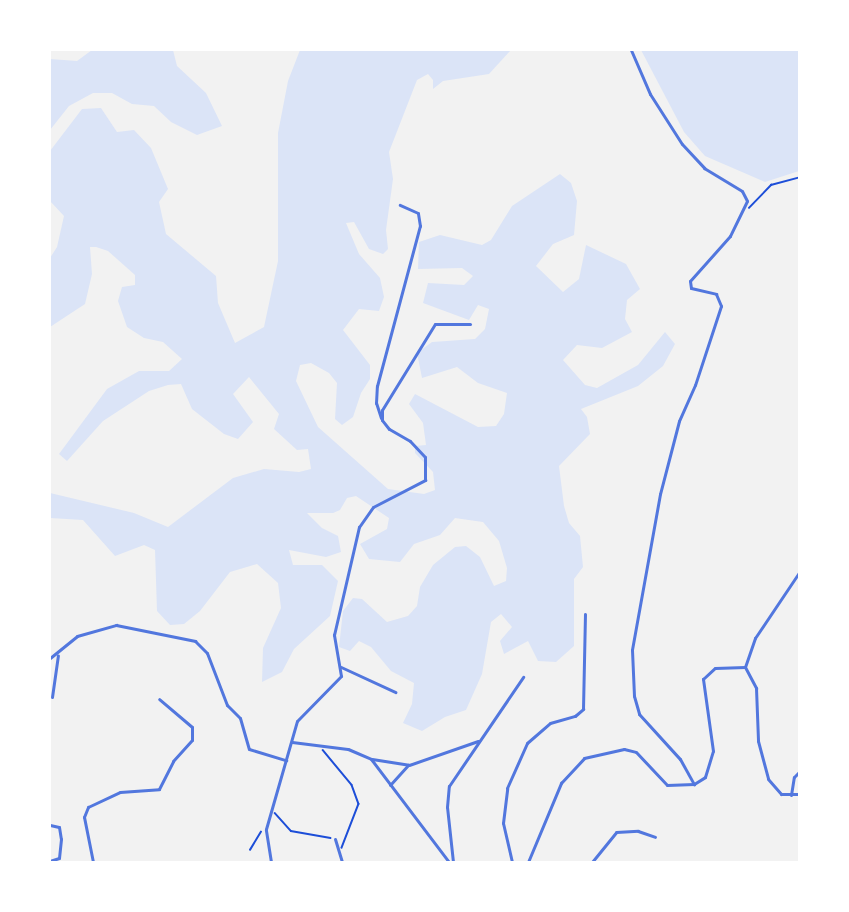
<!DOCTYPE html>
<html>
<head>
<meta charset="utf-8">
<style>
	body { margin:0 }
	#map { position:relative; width:849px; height:912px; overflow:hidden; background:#f2f2f2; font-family:"Titillium Web",sans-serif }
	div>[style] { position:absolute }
	.green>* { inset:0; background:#dbe4f7 }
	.path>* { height:1.5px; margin:-0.75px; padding:0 0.75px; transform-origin:0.75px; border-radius:0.75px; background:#1d4ed8 }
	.minor>* { height:3px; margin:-1.5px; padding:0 1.5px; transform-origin:1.5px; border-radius:1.5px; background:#5277de }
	span { translate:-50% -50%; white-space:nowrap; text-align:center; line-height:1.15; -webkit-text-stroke:5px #fff; paint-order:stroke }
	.frame { position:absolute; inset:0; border:51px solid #fff; pointer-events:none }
</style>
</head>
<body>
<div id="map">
	<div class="green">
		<i style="clip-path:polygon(92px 50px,173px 50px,177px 66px,206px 93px,222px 126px,197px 135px,171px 122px,154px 106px,132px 104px,112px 93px,93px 93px,69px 106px,50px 130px,50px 59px,77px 61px)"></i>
		<i style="clip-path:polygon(300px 50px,511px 50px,489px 74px,443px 81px,433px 89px,433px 80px,428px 74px,417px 80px,389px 152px,393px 179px,386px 230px,388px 249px,383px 254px,369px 249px,354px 222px,346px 223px,359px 254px,380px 278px,384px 297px,379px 311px,359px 309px,343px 330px,370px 365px,370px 379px,361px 393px,353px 417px,342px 425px,335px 419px,337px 383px,329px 373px,311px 363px,300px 365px,296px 381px,318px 427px,388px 489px,424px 494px,435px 490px,433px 472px,415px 453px,415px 446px,426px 445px,423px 423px,409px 404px,415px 394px,478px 427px,496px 426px,504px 414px,507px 393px,478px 383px,457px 367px,422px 378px,417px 353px,432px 342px,475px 339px,485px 329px,489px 309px,478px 305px,469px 320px,423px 303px,428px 283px,464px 285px,473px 276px,462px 268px,418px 269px,419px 242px,440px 235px,482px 245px,491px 240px,512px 206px,560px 174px,571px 183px,577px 201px,574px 235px,553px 244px,536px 266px,563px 292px,579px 279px,586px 245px,626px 264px,640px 289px,627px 300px,625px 319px,632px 332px,602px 348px,577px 345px,563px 360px,585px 385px,597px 388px,638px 365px,665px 332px,675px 344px,663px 366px,638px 386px,581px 409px,587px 417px,590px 434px,559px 466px,564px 506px,569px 523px,580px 536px,583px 567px,574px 579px,574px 646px,556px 662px,538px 661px,528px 641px,504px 654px,500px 641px,512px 627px,501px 614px,491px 622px,482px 674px,466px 710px,445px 717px,422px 731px,403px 723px,412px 704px,414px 683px,391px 671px,371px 647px,359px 641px,350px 651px,339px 647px,343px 611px,353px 598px,362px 599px,387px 622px,408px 616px,417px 606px,420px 587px,433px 565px,455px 547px,466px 546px,480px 557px,494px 586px,506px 581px,507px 568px,499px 541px,483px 522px,455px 518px,440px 535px,414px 544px,400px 562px,369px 559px,360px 544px,387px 529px,389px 518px,356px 496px,347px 498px,340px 510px,333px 513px,307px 513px,322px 528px,338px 536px,341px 552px,326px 557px,289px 550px,293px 565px,322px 565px,338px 581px,330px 616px,294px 649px,282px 672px,262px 682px,263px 648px,281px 608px,278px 583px,257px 564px,230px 572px,200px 611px,184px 624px,170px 625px,157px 611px,155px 550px,144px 545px,115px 556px,83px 520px,50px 518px,50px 493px,134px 513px,168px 527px,233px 478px,264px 469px,299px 472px,311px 469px,308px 449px,297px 450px,274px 429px,279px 414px,249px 377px,233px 394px,253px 422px,238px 439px,224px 434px,192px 409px,181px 384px,168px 385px,149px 391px,103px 421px,67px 461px,59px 454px,107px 389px,139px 371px,169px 371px,182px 359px,163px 342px,144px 338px,127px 327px,118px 301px,122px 287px,135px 285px,135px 275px,108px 251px,96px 247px,90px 247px,92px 274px,85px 304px,50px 327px,50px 258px,57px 247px,64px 216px,50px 201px,50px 151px,82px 109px,101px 108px,117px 132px,134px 130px,151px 148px,168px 189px,159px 202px,166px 234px,216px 276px,218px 303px,235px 343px,264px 327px,278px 261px,278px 133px,288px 81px)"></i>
		<i style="clip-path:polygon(641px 50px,799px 50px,799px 171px,765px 182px,705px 156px,684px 132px)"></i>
	</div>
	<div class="path">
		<i style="left:749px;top:208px;width:32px;rotate:-46deg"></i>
		<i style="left:771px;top:185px;width:30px;rotate:-15deg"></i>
		<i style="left:323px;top:750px;width:45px;rotate:50.4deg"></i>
		<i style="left:352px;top:785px;width:20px;rotate:70deg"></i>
		<i style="left:359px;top:804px;width:47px;rotate:111.1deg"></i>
		<i style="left:275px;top:813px;width:24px;rotate:48deg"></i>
		<i style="left:291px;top:831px;width:40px;rotate:10deg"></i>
		<i style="left:250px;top:850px;width:21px;rotate:-59deg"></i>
	</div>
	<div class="minor">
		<i style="left:631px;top:50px;width:48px;rotate:66.6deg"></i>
		<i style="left:650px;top:94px;width:59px;rotate:57.4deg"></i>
		<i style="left:682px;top:144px;width:33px;rotate:47deg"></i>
		<i style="left:704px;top:168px;width:44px;rotate:31.2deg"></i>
		<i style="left:742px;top:191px;width:11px;rotate:63deg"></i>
		<i style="left:747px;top:201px;width:39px;rotate:116deg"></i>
		<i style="left:730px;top:236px;width:60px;rotate:131.6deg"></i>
		<i style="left:690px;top:281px;width:7px;rotate:82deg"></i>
		<i style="left:691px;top:288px;width:26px;rotate:13deg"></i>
		<i style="left:716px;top:294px;width:13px;rotate:67deg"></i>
		<i style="left:721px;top:306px;width:83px;rotate:108.2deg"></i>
		<i style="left:695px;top:385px;width:39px;rotate:114deg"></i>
		<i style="left:679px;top:421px;width:75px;rotate:104.6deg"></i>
		<i style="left:660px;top:494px;width:158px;rotate:100.2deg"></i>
		<i style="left:632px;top:650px;width:46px;rotate:87.5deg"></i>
		<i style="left:634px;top:696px;width:19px;rotate:74deg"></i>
		<i style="left:639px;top:714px;width:61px;rotate:47.7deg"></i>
		<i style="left:680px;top:759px;width:29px;rotate:61deg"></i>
		<i style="left:381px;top:418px;width:16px;rotate:-108deg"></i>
		<i style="left:376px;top:403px;width:17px;rotate:-87deg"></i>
		<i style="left:377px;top:386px;width:166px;rotate:-75deg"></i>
		<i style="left:420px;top:226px;width:13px;rotate:-99deg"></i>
		<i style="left:418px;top:213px;width:20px;rotate:-156deg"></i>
		<i style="left:50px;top:658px;width:35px;rotate:-39deg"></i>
		<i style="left:77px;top:636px;width:41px;rotate:-15.8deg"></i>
		<i style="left:116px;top:625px;width:81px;rotate:11.4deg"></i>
		<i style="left:195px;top:641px;width:17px;rotate:45deg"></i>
		<i style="left:207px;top:653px;width:56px;rotate:69deg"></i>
		<i style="left:227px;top:705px;width:18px;rotate:45deg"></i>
		<i style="left:240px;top:718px;width:32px;rotate:74deg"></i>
		<i style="left:249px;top:749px;width:39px;rotate:17deg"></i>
		<i style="left:341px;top:667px;width:60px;rotate:24.8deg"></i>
		<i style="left:745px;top:667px;width:24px;rotate:62deg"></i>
		<i style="left:756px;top:688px;width:53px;rotate:87.8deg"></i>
		<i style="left:758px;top:741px;width:39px;rotate:75deg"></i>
		<i style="left:768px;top:779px;width:20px;rotate:49deg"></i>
		<i style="left:781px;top:794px;width:19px"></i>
		<i style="left:745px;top:667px;width:31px;rotate:-71deg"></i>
		<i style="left:755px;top:638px;width:81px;rotate:-56.1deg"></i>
		<i style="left:52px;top:697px;width:42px;rotate:-81.9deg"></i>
		<i style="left:292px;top:742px;width:56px;rotate:7.1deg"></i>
		<i style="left:348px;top:749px;width:25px;rotate:23deg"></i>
		<i style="left:371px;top:759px;width:129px;rotate:52.9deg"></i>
		<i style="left:372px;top:759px;width:37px;rotate:9deg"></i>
		<i style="left:409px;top:765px;width:73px;rotate:-19.2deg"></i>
		<i style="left:390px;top:785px;width:27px;rotate:-48deg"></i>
		<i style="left:791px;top:795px;width:18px;rotate:-81deg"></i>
		<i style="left:794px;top:777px;width:8px;rotate:-45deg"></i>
		<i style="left:50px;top:825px;width:9px;rotate:13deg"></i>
		<i style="left:59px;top:827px;width:12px;rotate:81deg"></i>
		<i style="left:61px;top:839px;width:19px;rotate:96deg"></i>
		<i style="left:59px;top:858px;width:9px;rotate:162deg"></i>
		<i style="left:335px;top:839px;width:24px;rotate:73deg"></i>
		<i style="left:93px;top:862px;width:46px;rotate:-101.3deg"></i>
		<i style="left:84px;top:817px;width:11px;rotate:-68deg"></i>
		<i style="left:88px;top:807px;width:35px;rotate:-25deg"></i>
		<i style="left:120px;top:792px;width:39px;rotate:-4deg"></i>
		<i style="left:159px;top:789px;width:31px;rotate:-63deg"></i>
		<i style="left:173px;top:761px;width:28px;rotate:-48deg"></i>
		<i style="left:192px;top:740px;width:13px;rotate:-90deg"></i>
		<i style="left:192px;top:727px;width:43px;rotate:-139.7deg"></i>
		<i style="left:271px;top:862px;width:33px;rotate:-99deg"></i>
		<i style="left:266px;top:829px;width:112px;rotate:-74deg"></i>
		<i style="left:297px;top:721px;width:63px;rotate:-45.6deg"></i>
		<i style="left:341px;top:676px;width:42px;rotate:-99.7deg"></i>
		<i style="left:334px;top:635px;width:111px;rotate:-77deg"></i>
		<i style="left:359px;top:527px;width:24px;rotate:-55deg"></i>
		<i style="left:373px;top:507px;width:59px;rotate:-27.4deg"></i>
		<i style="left:425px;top:480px;width:23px;rotate:-90deg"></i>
		<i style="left:425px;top:457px;width:22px;rotate:-133deg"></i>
		<i style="left:410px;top:441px;width:24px;rotate:-150deg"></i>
		<i style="left:389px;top:429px;width:11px;rotate:-128deg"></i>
		<i style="left:382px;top:420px;width:10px;rotate:-90deg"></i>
		<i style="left:382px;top:410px;width:101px;rotate:-58.4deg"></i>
		<i style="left:435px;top:324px;width:35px"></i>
		<i style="left:453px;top:862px;width:55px;rotate:-96.2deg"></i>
		<i style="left:447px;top:807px;width:21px;rotate:-85deg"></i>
		<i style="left:449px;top:786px;width:132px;rotate:-55.8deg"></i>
		<i style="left:512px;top:862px;width:40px;rotate:-103deg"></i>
		<i style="left:503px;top:823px;width:35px;rotate:-83deg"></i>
		<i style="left:507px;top:788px;width:49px;rotate:-66deg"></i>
		<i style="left:527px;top:743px;width:30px;rotate:-41deg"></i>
		<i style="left:550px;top:723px;width:26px;rotate:-16deg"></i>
		<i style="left:575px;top:716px;width:11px;rotate:-41deg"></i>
		<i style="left:583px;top:709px;width:95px;rotate:-88.8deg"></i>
		<i style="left:528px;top:862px;width:86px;rotate:-67.3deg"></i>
		<i style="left:561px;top:783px;width:34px;rotate:-47deg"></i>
		<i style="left:584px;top:758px;width:41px;rotate:-12.7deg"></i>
		<i style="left:624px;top:749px;width:12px;rotate:14deg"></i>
		<i style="left:636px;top:752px;width:45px;rotate:46.8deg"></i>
		<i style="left:667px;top:785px;width:27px;rotate:-2deg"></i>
		<i style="left:694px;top:784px;width:13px;rotate:-32deg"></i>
		<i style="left:705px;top:777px;width:27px;rotate:-73deg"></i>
		<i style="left:713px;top:751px;width:73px;rotate:-97.9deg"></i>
		<i style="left:703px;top:679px;width:16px;rotate:-43deg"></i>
		<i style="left:715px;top:668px;width:30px;rotate:-2deg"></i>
		<i style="left:592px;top:862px;width:38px;rotate:-51deg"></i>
		<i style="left:616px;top:832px;width:22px;rotate:-3deg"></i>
		<i style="left:638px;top:831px;width:18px;rotate:19deg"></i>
	</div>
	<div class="frame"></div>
</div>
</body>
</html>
